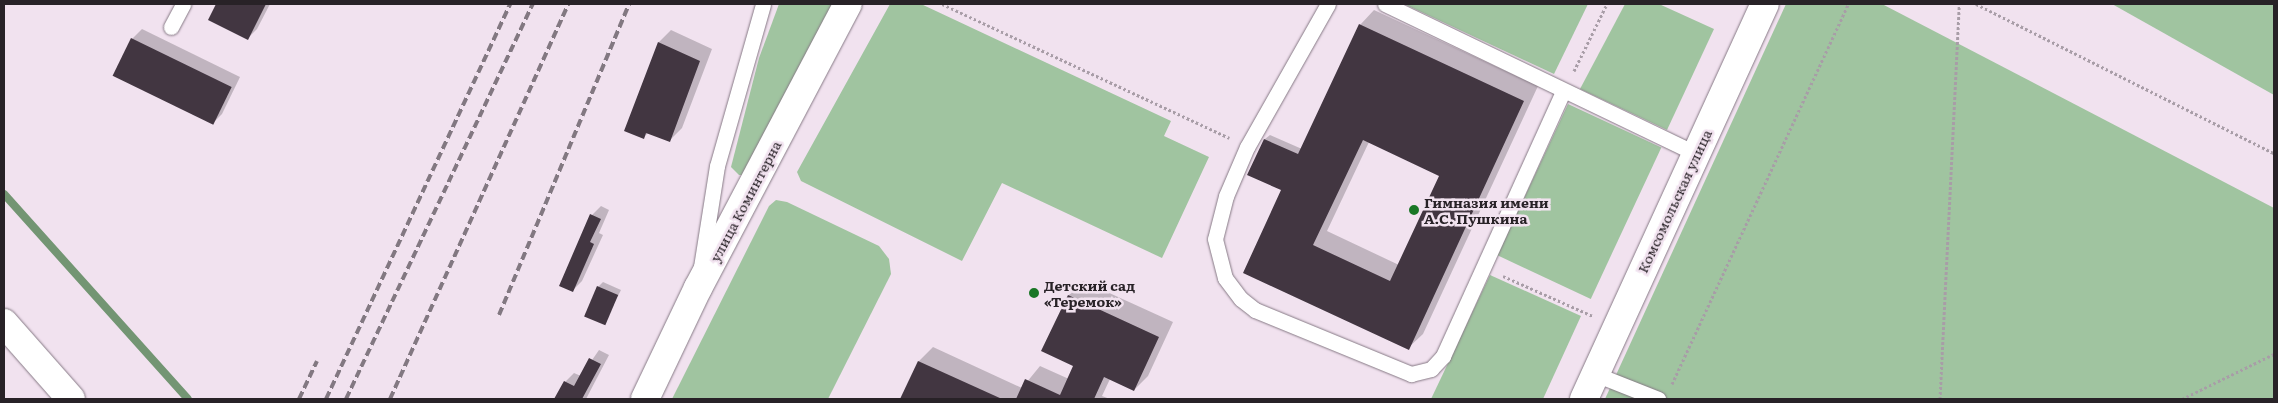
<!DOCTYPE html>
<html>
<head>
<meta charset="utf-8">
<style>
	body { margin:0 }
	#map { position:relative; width:2278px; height:403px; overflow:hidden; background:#f1e2ef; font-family:Literata,serif }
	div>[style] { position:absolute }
	.green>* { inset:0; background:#a0c4a0; transform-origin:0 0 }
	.shadow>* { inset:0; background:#0003 }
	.stream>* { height:8px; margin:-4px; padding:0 4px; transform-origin:4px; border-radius:4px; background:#739573 }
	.building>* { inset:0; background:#423641; transform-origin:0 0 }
	.path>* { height:3px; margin-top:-1.5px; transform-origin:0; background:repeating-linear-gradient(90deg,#a89da7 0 2.5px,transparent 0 5px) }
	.roads { filter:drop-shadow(0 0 1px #867985) drop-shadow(0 0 1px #867985) }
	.lane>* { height:15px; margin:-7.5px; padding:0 7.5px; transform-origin:7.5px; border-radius:7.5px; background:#fff }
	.street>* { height:28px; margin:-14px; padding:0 14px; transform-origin:14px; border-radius:14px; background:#fff }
	.secondary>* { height:28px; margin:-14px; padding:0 14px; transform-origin:14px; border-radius:14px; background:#fff }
	.rail>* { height:4px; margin-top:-2px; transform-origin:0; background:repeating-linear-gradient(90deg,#827881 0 8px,transparent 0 12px) }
	.dots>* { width:14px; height:14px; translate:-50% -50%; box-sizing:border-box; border:2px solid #f1e2ef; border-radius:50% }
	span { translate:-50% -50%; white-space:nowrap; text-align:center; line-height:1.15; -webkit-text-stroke:5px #f1e2ef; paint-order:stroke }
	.street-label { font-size:14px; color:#282227 }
	.poi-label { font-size:14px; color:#282227; font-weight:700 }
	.left { translate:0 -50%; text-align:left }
	.frame { position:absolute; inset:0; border:5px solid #282227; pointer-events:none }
</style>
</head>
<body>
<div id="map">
	<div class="green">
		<i style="clip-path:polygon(779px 4px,838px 4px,743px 175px,739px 175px,731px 167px,759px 58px)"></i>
		<i style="clip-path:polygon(890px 4px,921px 4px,1171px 121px,1164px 136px,1209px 157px,1162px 258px,1002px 183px,962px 261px,801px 181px,797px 172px)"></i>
		<i style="clip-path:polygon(1404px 4px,1588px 4px,1554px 74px)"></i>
		<i style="clip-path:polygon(1625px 4px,1659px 4px,1714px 29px,1667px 130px,1580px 89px)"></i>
		<i style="clip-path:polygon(1786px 4px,1882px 4px,2274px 208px,2274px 399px,1605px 399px)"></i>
		<i style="clip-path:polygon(2112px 4px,2274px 4px,2274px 95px)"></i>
		<i style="left:1568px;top:104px;width:103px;height:167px;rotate:25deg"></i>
		<i style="clip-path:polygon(776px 200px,787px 202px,879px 246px,889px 259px,891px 274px,828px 399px,672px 399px,769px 206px)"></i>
		<i style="clip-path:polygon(1490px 275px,1581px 316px,1543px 399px,1431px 399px)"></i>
	</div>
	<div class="shadow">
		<i style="clip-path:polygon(218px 4px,270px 4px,257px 29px,248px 38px,210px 20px)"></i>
		<i style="clip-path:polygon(evenodd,1374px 10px,1538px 86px,1423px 334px,1408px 348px,1244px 272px,1285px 185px,1249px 174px,1265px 139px,1270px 135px,1302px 149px,1360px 25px,1374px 10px,1369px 142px,1441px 175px,1399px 265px,1327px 231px,1369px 142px)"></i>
		<i style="clip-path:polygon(142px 29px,240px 77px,222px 114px,213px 123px,132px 39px)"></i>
		<i style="clip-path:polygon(671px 30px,712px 49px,682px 128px,669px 141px,648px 133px,644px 137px,626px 130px,659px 42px)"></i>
		<i style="clip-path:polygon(601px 206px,609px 210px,599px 233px,603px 235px,582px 281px,573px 290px,592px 215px)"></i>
		<i style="clip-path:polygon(1083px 281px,1173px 322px,1148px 376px,1134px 390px,1110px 379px,1102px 396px,1110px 399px,901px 399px,919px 361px,933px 347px,1022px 388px,1040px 366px,1069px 379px,1075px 366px,1043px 351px,1069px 295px)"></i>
		<i style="clip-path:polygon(603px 282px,621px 290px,604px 323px,598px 287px)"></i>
		<i style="clip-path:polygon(599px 350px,609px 355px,586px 399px,555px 399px,565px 382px,574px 373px,581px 376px)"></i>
	</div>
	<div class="stream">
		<i style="left:4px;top:194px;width:275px;rotate:48.1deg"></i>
	</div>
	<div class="building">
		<i style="clip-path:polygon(216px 4px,266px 4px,248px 40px,208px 20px)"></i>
		<i style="clip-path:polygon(evenodd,1359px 24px,1524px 101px,1409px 350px,1243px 273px,1281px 190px,1247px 175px,1264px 139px,1298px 154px,1359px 24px,1363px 140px,1439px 176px,1390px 281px,1313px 245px,1363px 140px)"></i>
		<i style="left:131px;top:38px;width:112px;height:42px;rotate:26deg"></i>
		<i style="clip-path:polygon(658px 42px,700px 61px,670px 142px,646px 133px,644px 139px,624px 131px)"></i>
		<i style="clip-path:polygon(590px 214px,601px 219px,590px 242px,594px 244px,573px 292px,559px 286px)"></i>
		<i style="left:597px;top:286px;width:23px;height:33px;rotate:23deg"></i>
		<i style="clip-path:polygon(1068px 295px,1159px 337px,1134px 391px,1104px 377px,1094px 399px,1016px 399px,1025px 379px,1060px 395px,1073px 366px,1041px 351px)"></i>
		<i style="clip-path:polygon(589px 358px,601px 364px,582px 399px,554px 399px,564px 381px,574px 386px)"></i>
		<i style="clip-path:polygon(918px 361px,1002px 399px,900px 399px)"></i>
	</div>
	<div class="path">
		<i style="left:942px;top:4px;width:317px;rotate:25deg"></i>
		<i style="left:1976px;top:4px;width:333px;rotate:26.6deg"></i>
		<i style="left:1574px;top:71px;width:75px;rotate:-63.8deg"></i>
		<i style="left:1503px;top:276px;width:98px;rotate:24deg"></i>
		<i style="left:1672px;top:384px;width:419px;rotate:-65.1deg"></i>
		<i style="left:1940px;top:399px;width:395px;rotate:-87.2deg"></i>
		<i style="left:2182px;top:399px;width:102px;rotate:-26.1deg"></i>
	</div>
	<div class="roads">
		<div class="lane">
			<i style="left:1328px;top:4px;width:164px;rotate:119.5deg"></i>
			<i style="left:1247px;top:147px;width:53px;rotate:113.2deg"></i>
			<i style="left:1226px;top:196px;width:44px;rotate:104.3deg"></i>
			<i style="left:1215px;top:239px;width:40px;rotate:75.6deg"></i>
			<i style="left:1225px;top:278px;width:26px;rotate:53deg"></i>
			<i style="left:1241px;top:299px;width:18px;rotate:38deg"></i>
			<i style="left:1255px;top:310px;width:169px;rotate:22.3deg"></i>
			<i style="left:1411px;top:374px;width:21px;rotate:-14deg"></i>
			<i style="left:1431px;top:369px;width:18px;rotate:-47deg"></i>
			<i style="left:1443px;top:356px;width:290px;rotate:-65.6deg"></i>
			<i style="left:1385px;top:4px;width:345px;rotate:25.7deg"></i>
			<i style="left:171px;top:27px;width:26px;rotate:-62deg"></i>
			<i style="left:701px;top:267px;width:102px;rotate:-81deg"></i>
			<i style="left:717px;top:166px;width:168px;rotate:-74.1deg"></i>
			<i style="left:1595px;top:374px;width:68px;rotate:21.6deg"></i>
		</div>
		<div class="street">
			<i style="left:4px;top:323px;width:101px;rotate:48.6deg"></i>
			<i style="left:1584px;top:399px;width:434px;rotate:-65.4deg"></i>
		</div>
		<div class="secondary">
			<i style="left:645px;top:399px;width:123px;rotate:-64.5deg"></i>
			<i style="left:698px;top:288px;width:321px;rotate:-62.2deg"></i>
		</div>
	</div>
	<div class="rail">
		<i style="left:499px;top:315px;width:337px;rotate:-67.3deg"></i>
		<i style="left:299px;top:399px;width:42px;rotate:-64.7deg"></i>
		<i style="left:326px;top:399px;width:436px;rotate:-65deg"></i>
		<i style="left:346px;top:399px;width:437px;rotate:-64.7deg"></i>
		<i style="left:390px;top:399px;width:433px;rotate:-65.7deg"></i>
	</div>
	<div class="dots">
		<i style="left:1414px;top:210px;background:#197625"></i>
		<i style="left:1034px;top:293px;background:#197625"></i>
	</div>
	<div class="street-label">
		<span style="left:745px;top:201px;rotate:-62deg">улица Коминтерна</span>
		<span style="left:1674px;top:201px;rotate:-65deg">Комсомольская улица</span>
	</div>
	<div class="poi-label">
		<span class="left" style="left:1424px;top:210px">Гимназия имени<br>А.С. Пушкина</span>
		<span class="left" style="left:1044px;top:293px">Детский сад<br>«Теремок»</span>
	</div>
	<div class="frame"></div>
</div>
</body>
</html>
